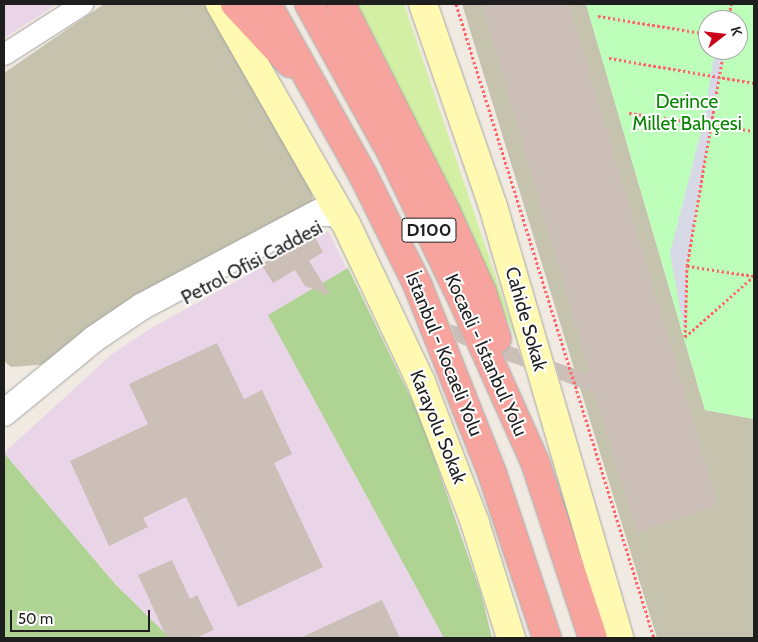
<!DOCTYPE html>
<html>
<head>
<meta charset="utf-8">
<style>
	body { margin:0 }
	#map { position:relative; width:758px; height:642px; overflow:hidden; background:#f0eae2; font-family:Cabin,sans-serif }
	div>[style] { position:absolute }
	.industrial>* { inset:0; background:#ead4e8 }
	.construction>* { inset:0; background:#c5c2ad }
	.grass>* { inset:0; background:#d2efa3 }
	.forest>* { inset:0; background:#aed393 }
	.park>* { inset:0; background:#befebb }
	.plaza>* { inset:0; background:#d7d9e6 }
	.building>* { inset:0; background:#ccbfb8 }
	.path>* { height:3px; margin-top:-1.5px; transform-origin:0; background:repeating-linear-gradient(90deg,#ff6468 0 2.5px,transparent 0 5px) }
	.roads { filter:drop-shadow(0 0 1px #a5a5a5) drop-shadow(0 0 1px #a5a5a5) }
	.minor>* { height:21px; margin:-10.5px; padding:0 10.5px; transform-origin:10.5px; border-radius:10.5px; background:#fff }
	.tertiary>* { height:26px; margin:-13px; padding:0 13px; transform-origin:13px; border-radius:13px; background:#fff }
	.secondary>* { height:28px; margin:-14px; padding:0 14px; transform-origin:14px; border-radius:14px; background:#fff9b1 }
	.trunk>* { height:28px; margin:-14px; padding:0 14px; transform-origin:14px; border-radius:14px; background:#f7a49e }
	span { translate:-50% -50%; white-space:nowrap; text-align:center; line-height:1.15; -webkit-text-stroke:4px #fff; paint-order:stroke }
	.shield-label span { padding:1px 4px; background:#fff; border:1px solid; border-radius:4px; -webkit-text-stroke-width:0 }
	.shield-label { font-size:18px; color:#1e1e1e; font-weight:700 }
	.park-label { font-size:19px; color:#078601 }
	.street-label { font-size:19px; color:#1e1e1e }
	.frame { position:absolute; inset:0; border:5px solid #1e1e1e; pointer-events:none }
	.north { position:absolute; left:698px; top:10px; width:50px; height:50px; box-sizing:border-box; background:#fff; border:1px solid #a5a5a5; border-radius:50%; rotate:74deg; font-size:14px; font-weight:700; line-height:20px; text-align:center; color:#1e1e1e }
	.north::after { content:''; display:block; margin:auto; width:18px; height:22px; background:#cb001a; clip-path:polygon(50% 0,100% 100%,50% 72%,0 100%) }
	.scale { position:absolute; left:10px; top:610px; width:140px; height:22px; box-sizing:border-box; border:2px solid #1e1e1e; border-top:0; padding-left:6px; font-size:15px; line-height:18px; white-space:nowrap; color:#1e1e1e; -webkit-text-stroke:4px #fff; paint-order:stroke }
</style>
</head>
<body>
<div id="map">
	<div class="industrial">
		<i style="clip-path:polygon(4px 4px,57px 4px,4px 38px)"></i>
		<i style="clip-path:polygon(328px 231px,420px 417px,481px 594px,492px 638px,170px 638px,115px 584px,4px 453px,112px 354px,153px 327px)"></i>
	</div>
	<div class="construction">
		<i style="clip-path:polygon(104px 4px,205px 4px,308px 174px,314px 205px,50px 364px,11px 367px,4px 361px,4px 73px)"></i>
		<i style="clip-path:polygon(462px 4px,586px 4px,705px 410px,754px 419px,754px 638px,657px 638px)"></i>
	</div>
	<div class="grass">
		<i style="clip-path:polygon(357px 4px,404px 4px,518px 343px,390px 68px)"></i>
	</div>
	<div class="forest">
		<i style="clip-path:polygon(348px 268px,420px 417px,481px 594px,492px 638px,444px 638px,268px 315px)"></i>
		<i style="clip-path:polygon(4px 453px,115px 584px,170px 638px,4px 638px)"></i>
	</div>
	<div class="park">
		<i style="clip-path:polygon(evenodd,586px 4px,754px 4px,754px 419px,705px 410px,586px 4px,708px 20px,738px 20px,738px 50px,708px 50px,708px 20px)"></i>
	</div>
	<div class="plaza">
		<i style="clip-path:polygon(715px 50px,724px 50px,687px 266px,685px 337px,670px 253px,703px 124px)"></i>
	</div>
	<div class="building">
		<i style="clip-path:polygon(482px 4px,569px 4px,718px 505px,637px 532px,594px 393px,560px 380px,555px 362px,590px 374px)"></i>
		<i style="clip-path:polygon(314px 235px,323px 252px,309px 261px,331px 296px,305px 286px,295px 270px,273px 283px,261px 264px)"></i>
		<i style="clip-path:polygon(450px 324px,458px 327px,466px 346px,457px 342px)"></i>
		<i style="clip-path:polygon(217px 343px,244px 399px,262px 390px,292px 454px,274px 463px,323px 567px,238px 607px,186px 497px,143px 518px,148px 527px,109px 546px,70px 461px,148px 424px,129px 384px)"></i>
		<i style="clip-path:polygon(510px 346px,518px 349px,524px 367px,507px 361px,503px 353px)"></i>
		<i style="clip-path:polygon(172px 560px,190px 599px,197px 595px,214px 630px,196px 638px,167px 638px,138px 575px)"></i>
		<i style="clip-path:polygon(382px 600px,400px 638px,300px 638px)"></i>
	</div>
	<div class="path">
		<i style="left:456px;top:4px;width:664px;rotate:72.66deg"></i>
		<i style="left:598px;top:16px;width:111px;rotate:9.3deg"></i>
		<i style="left:729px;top:20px;width:16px;rotate:-83deg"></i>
		<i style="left:609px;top:58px;width:147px;rotate:9.8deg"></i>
		<i style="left:629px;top:113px;width:126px;rotate:8.2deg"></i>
		<i style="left:687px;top:266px;width:68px;rotate:8.5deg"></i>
		<i style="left:685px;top:337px;width:71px;rotate:-88.4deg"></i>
		<i style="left:687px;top:266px;width:219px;rotate:-80.3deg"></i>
		<i style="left:685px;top:337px;width:92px;rotate:-41.5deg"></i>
	</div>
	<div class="roads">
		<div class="minor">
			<i style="left:4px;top:54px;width:93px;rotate:-32.7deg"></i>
		</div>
		<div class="tertiary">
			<i style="left:4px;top:413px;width:117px;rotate:-39.4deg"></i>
			<i style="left:94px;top:339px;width:57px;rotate:-34.2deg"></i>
			<i style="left:141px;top:307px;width:200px;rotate:-28deg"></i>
			<i style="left:318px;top:213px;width:18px"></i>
			<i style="left:336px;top:213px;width:15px;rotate:48deg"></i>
		</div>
		<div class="secondary">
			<i style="left:220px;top:4px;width:254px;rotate:60.2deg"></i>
			<i style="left:346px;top:224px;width:175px;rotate:64.6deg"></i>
			<i style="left:421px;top:382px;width:151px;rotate:69deg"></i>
			<i style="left:475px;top:523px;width:121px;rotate:72.6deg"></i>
			<i style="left:423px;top:4px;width:214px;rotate:70.9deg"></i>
			<i style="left:493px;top:206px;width:450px;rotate:73.7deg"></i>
		</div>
		<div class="trunk">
			<i style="left:235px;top:4px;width:81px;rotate:47deg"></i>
			<i style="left:267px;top:4px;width:196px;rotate:60.7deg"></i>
			<i style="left:363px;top:175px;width:124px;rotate:63.6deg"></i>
			<i style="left:418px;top:286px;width:201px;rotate:68.4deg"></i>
			<i style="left:492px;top:473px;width:174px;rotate:71.6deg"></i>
			<i style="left:309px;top:4px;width:171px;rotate:61deg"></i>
			<i style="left:392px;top:154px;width:163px;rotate:64.2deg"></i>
			<i style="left:463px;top:301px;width:176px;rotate:65.9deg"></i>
			<i style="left:535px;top:462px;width:185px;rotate:71.8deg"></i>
			<i style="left:341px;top:4px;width:233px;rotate:63.2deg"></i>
			<i style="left:446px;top:212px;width:88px;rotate:65.8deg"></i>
			<i style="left:482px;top:292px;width:49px;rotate:72.3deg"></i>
		</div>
	</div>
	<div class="shield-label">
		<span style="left:429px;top:230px">D100</span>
	</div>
	<div class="park-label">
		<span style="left:687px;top:113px">Derince<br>Millet Bahçesi</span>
	</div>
	<div class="street-label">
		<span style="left:252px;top:263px;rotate:-28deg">Petrol Ofisi Caddesi</span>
		<span style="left:526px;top:319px;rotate:74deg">Cahide Sokak</span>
		<span style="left:444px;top:354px;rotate:68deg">İstanbul - Kocaeli Yolu</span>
		<span style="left:486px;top:355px;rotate:66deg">Kocaeli - İstanbul Yolu</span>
		<span style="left:438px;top:427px;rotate:68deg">Karayolu Sokak</span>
	</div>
	<div class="frame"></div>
	<div class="north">K</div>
	<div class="scale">50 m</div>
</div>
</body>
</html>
